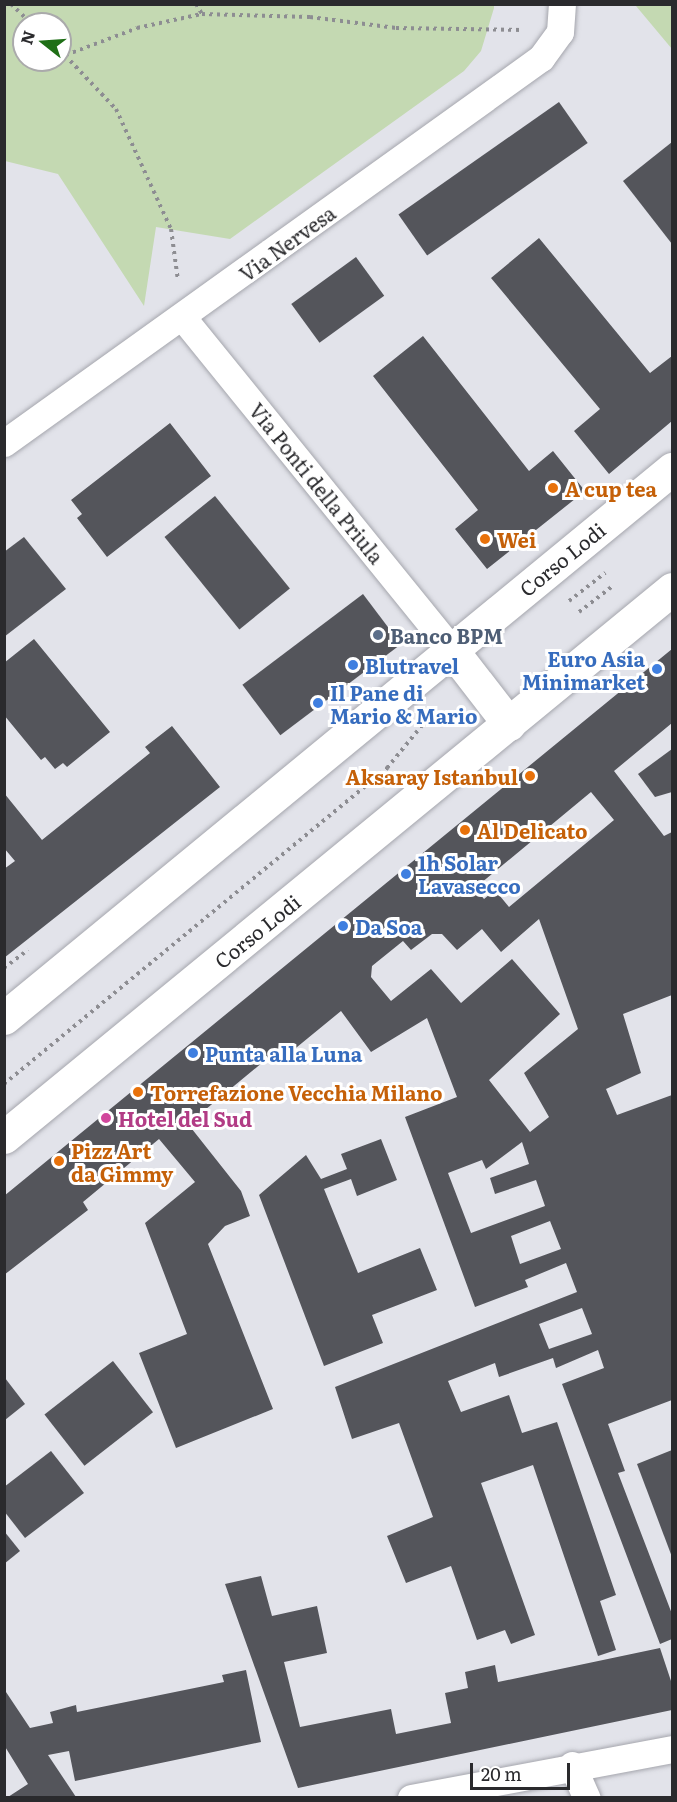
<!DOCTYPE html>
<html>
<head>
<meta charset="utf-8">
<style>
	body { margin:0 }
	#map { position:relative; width:677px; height:1802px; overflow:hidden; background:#e2e3ea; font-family:Literata,serif }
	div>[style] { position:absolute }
	.green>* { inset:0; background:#c4d9b2 }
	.building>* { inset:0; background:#54555b; transform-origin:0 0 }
	.path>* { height:4px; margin-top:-2px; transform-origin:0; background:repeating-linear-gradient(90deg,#8d8d92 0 3px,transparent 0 7.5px) }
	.roads { filter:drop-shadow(0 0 2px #a5a6ad) drop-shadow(0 0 2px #a5a6ad) }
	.street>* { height:27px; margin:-13.5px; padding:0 13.5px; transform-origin:13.5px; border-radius:13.5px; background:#fff }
	.primary>* { height:33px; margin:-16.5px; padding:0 16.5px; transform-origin:16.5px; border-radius:16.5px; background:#fff }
	.dots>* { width:16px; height:16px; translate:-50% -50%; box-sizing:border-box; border:3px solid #fff; border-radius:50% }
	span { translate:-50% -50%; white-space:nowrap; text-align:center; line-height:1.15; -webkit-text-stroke:6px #fff; paint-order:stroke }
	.street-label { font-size:20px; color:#2a2a2d }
	.food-label { font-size:20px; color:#c56008; font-weight:700 }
	.left { translate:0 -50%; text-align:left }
	.right { translate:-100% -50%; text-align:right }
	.service-label { font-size:20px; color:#4e5e75; font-weight:700 }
	.shop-label { font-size:20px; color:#366cbe; font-weight:700 }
	.hotel-label { font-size:20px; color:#b23c85; font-weight:700 }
	.frame { position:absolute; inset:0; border:6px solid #2a2a2d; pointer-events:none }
	.north { position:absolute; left:12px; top:12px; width:60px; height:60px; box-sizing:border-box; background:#fff; border:2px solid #aaaaab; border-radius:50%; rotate:287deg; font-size:16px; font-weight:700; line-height:24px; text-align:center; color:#2a2a2d }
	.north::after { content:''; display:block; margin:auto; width:21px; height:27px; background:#1f6f16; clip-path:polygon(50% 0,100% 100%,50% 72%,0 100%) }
	.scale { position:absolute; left:470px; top:1763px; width:100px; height:27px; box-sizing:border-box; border:3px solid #2a2a2d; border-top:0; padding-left:8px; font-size:18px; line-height:21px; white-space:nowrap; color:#2a2a2d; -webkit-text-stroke:4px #fff; paint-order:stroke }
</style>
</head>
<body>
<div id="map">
	<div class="green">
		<i style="clip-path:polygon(evenodd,5px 4px,494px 4px,494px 8px,481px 51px,464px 71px,230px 239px,156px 227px,144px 306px,58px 174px,5px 161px,5px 4px,24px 24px,60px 24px,60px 60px,24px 60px,24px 24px)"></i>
		<i style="clip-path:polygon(635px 5px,672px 5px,672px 49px,636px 6px)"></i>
	</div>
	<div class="building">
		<i style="left:559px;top:102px;width:50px;height:196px;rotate:55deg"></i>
		<i style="clip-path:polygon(672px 142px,672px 244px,623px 181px)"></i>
		<i style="clip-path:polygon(539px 238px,650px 373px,672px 356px,672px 421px,609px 474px,574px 431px,600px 409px,491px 278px)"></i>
		<i style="left:356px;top:257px;width:48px;height:80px;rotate:54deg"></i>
		<i style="clip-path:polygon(423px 336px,529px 471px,553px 451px,585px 491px,487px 569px,455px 529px,478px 510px,373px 376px)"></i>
		<i style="clip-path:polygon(170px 423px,211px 476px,107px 557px,77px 518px,82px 514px,71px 500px)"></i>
		<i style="left:215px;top:496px;width:119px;height:65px;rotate:51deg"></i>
		<i style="clip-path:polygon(24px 537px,66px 589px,4px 637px,4px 552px)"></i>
		<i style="left:363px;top:594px;width:63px;height:151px;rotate:53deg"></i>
		<i style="clip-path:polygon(34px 639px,110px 732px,67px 767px,63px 763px,55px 769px,45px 757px,41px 760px,4px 715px,4px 663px)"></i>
		<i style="clip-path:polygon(evenodd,672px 649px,672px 723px,614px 771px,664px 836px,672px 832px,672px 995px,623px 1014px,641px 1073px,606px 1089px,617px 1115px,672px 1095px,672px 1400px,608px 1424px,625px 1471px,618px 1473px,672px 1614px,672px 1639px,660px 1644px,562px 1384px,604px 1368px,598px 1350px,556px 1368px,553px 1358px,499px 1377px,495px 1363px,448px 1381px,461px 1412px,509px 1395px,522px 1433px,557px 1422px,616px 1595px,600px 1601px,616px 1650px,598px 1656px,533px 1465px,481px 1483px,535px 1635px,511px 1644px,505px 1630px,477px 1640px,451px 1566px,406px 1583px,387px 1536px,433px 1517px,399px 1423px,352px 1439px,335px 1387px,577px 1292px,566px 1263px,525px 1280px,528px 1287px,475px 1307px,405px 1117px,457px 1097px,427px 1018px,371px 1052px,341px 1011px,280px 1061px,274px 1053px,188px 1124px,241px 1191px,250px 1216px,225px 1226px,208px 1244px,273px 1409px,176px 1448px,139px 1353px,187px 1334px,145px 1223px,195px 1182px,159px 1139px,83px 1202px,88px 1210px,4px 1275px,4px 1196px,672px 649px,591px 792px,614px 820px,509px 907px,495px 890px,484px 899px,475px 888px,591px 792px,672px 649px,539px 919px,578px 1029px,524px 1073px,549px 1117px,530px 1132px,489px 1080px,560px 1014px,512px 959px,461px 1003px,431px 969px,391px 1001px,371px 977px,372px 966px,403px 941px,411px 950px,432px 934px,442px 934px,457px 950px,482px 929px,501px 952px,539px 919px,672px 649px,522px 1142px,529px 1164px,490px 1178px,495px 1194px,536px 1180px,545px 1206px,471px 1233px,448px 1173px,482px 1160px,486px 1169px,522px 1142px,672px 649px,550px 1221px,561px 1249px,520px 1264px,511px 1236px,550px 1221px,672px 649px,582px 1308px,592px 1334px,549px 1349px,539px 1324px,582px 1308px)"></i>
		<i style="clip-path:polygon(172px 726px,220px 787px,4px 958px,4px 869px,15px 861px,4px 848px,4px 793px,42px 840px,150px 753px,145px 747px)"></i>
		<i style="clip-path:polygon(672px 749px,672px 792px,655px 797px,638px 774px)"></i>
		<i style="clip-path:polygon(381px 1139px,397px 1180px,357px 1196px,351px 1179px,324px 1189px,358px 1273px,420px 1248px,437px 1290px,372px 1315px,383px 1343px,324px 1366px,259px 1195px,306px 1155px,321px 1179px,347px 1169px,341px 1154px)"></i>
		<i style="left:113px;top:1361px;width:65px;height:87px;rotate:52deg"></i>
		<i style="clip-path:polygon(5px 1378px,25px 1404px,5px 1420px)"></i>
		<i style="clip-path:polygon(672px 1450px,672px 1557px,637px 1464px)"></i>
		<i style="clip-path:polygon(51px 1451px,84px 1493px,25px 1538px,4px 1511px,4px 1487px)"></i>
		<i style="clip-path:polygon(4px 1531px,20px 1551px,4px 1564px)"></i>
		<i style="clip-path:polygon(261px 1576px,272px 1616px,317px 1606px,327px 1653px,284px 1662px,300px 1727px,391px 1709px,396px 1734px,451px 1723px,445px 1693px,468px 1688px,465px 1672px,495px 1665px,498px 1682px,660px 1648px,672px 1684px,672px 1710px,298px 1788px,225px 1584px)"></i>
		<i style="clip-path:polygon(246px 1670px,261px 1742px,75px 1781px,69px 1751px,48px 1755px,76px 1797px,8px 1797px,28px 1784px,4px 1745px,4px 1689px,30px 1728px,53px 1723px,50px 1712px,76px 1705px,77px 1712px,224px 1682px,222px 1675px)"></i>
	</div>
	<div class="path">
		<i style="left:11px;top:4px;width:29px;rotate:44deg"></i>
		<i style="left:196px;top:4px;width:12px;rotate:59deg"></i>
		<i style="left:60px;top:50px;width:81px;rotate:46.5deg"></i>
		<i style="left:116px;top:109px;width:132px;rotate:65.4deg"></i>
		<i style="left:171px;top:229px;width:52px;rotate:82.3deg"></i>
		<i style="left:66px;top:55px;width:76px;rotate:-20.8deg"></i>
		<i style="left:137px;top:28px;width:66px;rotate:-12.2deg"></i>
		<i style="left:202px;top:14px;width:108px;rotate:1.6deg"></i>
		<i style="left:310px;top:17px;width:87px;rotate:7.3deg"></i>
		<i style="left:396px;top:28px;width:127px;rotate:0.9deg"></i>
		<i style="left:569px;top:601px;width:46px;rotate:-37.9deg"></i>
		<i style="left:579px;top:612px;width:44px;rotate:-37.6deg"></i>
		<i style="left:4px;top:968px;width:30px;rotate:-37deg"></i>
		<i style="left:4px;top:1084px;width:497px;rotate:-39.5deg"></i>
		<i style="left:387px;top:768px;width:72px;rotate:-50.6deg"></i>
	</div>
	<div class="roads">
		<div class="street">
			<i style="left:183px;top:318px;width:426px;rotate:51deg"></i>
			<i style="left:4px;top:443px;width:661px;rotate:-35.64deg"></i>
			<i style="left:541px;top:58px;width:32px;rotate:-54deg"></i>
			<i style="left:560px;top:32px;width:28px;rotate:-86deg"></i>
			<i style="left:572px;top:1765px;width:36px;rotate:66deg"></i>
			<i style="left:411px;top:1798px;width:266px;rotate:-10.6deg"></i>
		</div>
		<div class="primary">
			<i style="left:451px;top:649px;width:95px;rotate:52.3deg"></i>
			<i style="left:4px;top:1018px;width:865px;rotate:-39.42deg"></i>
			<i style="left:4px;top:1137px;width:864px;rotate:-39.36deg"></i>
		</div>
	</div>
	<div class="dots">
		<i style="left:553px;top:488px;background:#e8710a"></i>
		<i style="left:485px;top:539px;background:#e8710a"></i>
		<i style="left:378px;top:635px;background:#5c6f8a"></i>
		<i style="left:353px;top:665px;background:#3f7fe0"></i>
		<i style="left:657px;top:669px;background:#3f7fe0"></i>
		<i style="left:318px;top:703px;background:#3f7fe0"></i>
		<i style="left:530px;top:776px;background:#e8710a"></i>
		<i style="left:465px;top:830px;background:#e8710a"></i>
		<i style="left:406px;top:874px;background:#3f7fe0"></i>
		<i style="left:343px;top:926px;background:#3f7fe0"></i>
		<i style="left:193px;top:1053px;background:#3f7fe0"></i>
		<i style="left:138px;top:1092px;background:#e8710a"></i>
		<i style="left:106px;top:1118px;background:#d1479c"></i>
		<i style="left:59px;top:1161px;background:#e8710a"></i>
	</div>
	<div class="street-label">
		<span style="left:287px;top:243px;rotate:-36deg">Via Nervesa</span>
		<span style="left:317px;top:483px;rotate:51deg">Via Ponti della Priula</span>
		<span style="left:562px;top:559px;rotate:-39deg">Corso Lodi</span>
		<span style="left:257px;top:931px;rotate:-39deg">Corso Lodi</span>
	</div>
	<div class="food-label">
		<span class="left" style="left:565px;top:488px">A cup tea</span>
		<span class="left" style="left:497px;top:539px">Wei</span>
		<span class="right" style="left:518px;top:776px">Aksaray Istanbul</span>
		<span class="left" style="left:477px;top:830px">Al Delicato</span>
		<span class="left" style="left:150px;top:1092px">Torrefazione Vecchia Milano</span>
		<span class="left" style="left:71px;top:1162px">Pizz Art<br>da Gimmy</span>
	</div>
	<div class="service-label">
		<span class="left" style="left:390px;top:635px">Banco BPM</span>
	</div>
	<div class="shop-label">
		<span class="right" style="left:645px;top:670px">Euro Asia<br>Minimarket</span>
		<span class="left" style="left:365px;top:665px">Blutravel</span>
		<span class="left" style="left:330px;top:704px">Il Pane di<br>Mario &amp; Mario</span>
		<span class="left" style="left:418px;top:874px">1h Solar<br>Lavasecco</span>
		<span class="left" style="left:355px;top:926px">Da Soa</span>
		<span class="left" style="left:205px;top:1053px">Punta alla Luna</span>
	</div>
	<div class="hotel-label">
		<span class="left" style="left:118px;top:1118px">Hotel del Sud</span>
	</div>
	<div class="frame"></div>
	<div class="north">N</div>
	<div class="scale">20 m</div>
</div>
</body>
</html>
